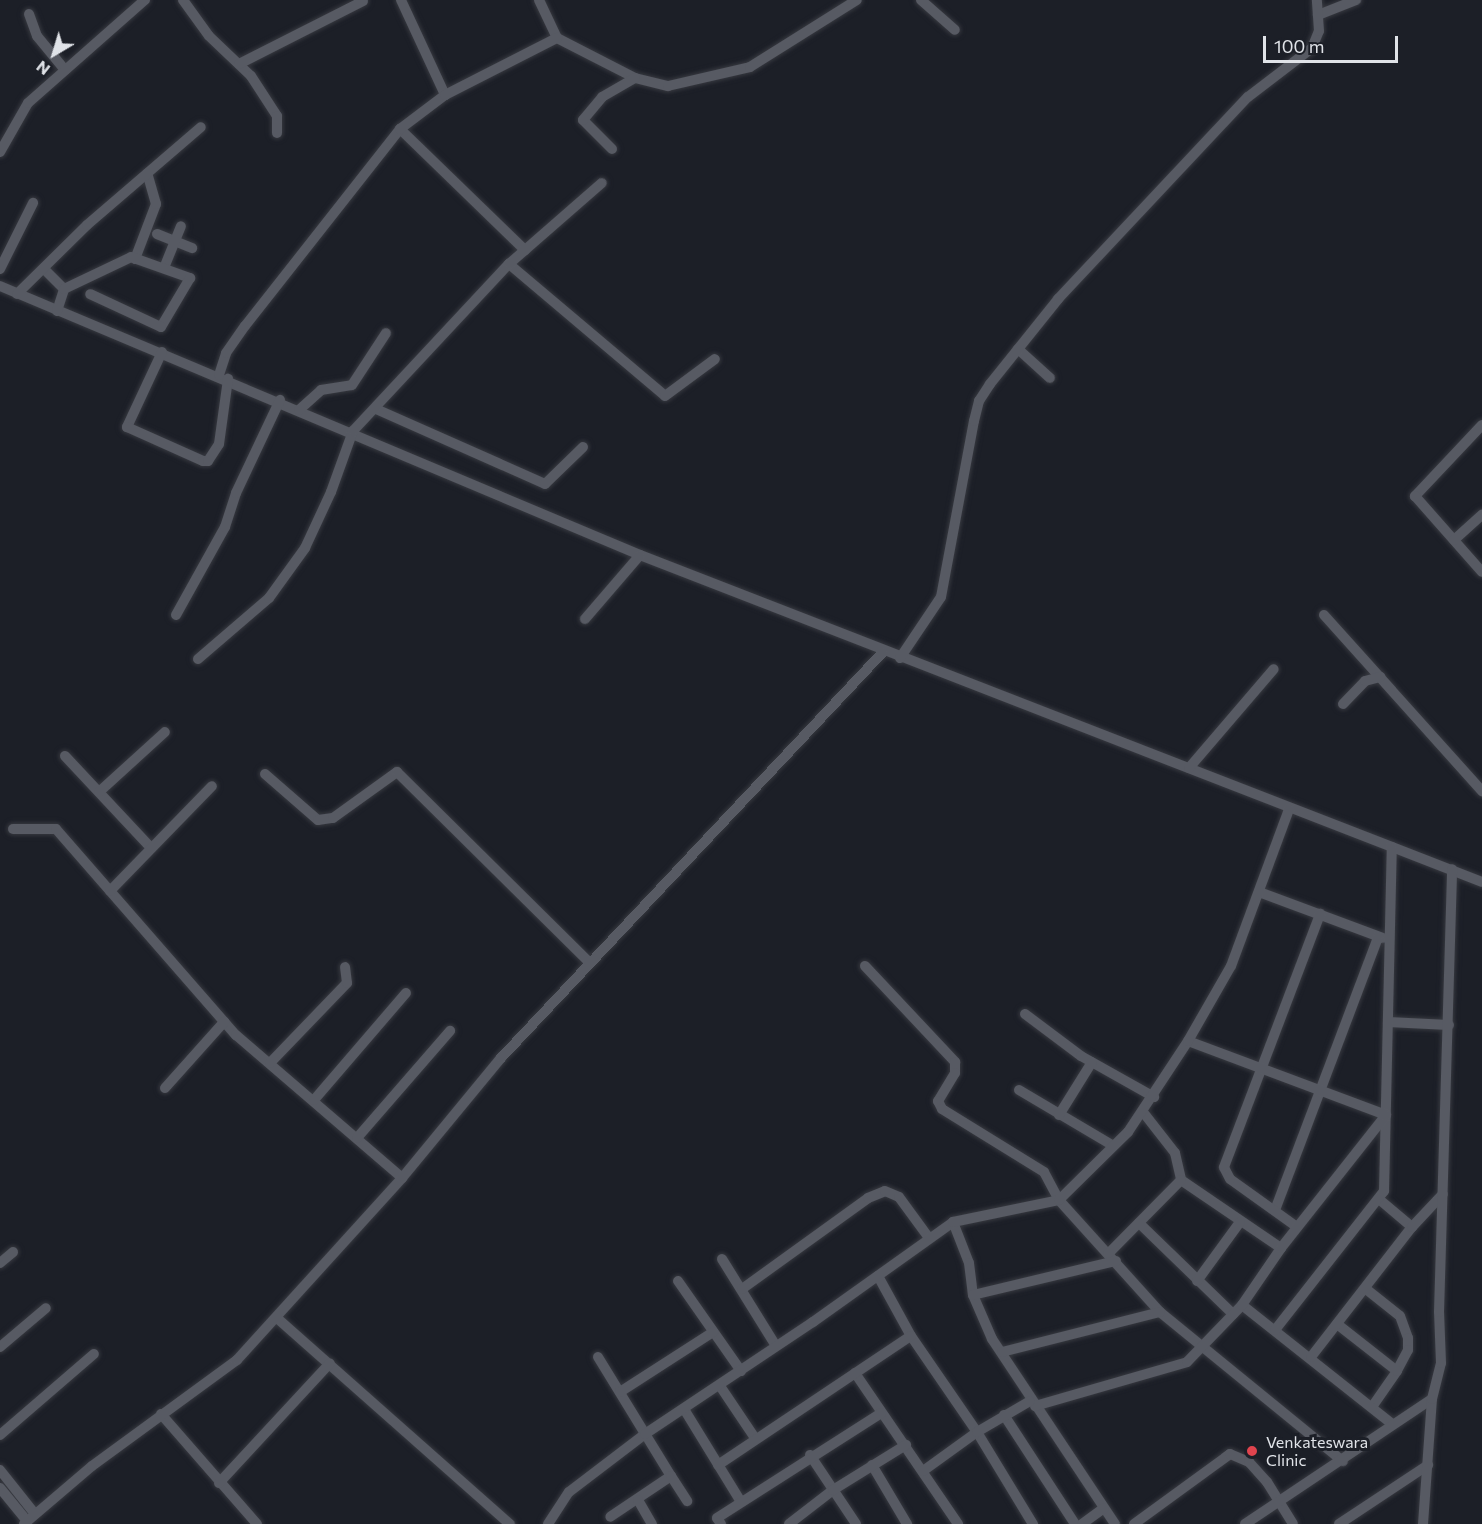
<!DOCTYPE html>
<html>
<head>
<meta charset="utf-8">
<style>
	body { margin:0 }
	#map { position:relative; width:1482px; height:1524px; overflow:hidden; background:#1c1f27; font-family:Commissioner,sans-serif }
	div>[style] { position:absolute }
	.roads { filter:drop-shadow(0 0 2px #373940) drop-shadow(0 0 2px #373940) }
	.street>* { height:10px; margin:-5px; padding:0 5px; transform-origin:5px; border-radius:5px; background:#575a63 }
	.dots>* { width:16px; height:16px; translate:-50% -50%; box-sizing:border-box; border:3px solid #1c1f27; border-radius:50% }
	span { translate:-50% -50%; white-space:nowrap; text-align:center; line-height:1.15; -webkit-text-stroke:6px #1c1f27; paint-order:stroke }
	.poi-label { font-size:16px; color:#e0e3e8 }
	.left { translate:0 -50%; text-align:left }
	.north { position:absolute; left:24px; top:24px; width:60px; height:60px; -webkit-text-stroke:4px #1c1f27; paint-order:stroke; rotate:218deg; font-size:16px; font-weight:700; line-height:24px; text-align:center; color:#e0e3e8 }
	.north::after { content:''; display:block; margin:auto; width:21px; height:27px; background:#e0e3e8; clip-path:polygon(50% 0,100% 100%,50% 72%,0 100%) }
	.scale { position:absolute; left:1263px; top:36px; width:135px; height:27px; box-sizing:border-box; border:3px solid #e0e3e8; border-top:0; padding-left:8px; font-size:18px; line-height:21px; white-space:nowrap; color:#e0e3e8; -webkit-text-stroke:4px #1c1f27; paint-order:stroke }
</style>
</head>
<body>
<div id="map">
	<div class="roads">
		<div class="street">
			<i style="left:183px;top:0;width:44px;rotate:54.2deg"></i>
			<i style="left:209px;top:36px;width:58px;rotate:43.6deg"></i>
			<i style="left:251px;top:76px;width:48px;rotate:57deg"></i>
			<i style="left:277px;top:116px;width:17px;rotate:90deg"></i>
			<i style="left:401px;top:0;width:105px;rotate:65.1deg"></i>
			<i style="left:539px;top:0;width:42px;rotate:64.7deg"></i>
			<i style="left:557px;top:38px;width:88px;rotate:27.1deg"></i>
			<i style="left:635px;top:78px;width:34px;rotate:14deg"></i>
			<i style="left:668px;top:86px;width:84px;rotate:-13deg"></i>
			<i style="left:750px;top:67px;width:126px;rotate:-32.1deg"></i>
			<i style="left:921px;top:0;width:45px;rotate:41.4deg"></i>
			<i style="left:29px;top:14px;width:23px;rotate:70deg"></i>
			<i style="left:37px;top:36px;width:44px;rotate:50.5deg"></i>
			<i style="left:1318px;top:15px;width:41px;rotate:-21.5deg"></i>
			<i style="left:239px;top:64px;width:139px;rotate:-26.9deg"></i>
			<i style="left:400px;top:129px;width:174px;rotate:44.1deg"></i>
			<i style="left:612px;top:149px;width:41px;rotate:-135deg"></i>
			<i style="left:583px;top:120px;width:30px;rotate:-50deg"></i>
			<i style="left:602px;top:97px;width:38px;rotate:-30deg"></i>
			<i style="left:0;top:152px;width:56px;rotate:-60.3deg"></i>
			<i style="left:28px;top:103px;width:156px;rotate:-41.4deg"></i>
			<i style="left:157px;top:234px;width:38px;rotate:22deg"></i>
			<i style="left:135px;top:259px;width:59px;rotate:-69.1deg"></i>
			<i style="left:156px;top:204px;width:32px;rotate:-106deg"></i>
			<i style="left:509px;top:264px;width:204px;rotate:40.2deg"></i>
			<i style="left:665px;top:396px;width:62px;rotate:-36.5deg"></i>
			<i style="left:164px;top:268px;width:45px;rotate:-68deg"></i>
			<i style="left:0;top:269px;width:74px;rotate:-63.4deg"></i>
			<i style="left:44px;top:269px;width:28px;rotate:45deg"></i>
			<i style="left:0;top:286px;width:694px;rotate:22.8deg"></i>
			<i style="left:640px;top:555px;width:903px;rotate:21.22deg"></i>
			<i style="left:17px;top:294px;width:98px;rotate:-44.6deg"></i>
			<i style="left:87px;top:225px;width:150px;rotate:-40.7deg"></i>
			<i style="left:57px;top:311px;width:23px;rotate:-72deg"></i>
			<i style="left:64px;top:289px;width:74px;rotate:-25.5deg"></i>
			<i style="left:131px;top:257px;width:63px;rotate:19.6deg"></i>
			<i style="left:190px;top:278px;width:57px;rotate:120.6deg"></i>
			<i style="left:161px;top:327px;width:78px;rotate:-155.1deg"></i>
			<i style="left:1018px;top:349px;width:43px;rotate:42.2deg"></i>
			<i style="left:162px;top:352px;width:83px;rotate:115deg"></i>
			<i style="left:127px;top:427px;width:83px;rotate:24.1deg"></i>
			<i style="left:203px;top:461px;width:5px"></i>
			<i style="left:208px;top:461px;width:20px;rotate:-57deg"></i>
			<i style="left:219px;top:444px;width:66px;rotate:-82.1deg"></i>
			<i style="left:219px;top:375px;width:23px;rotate:-72deg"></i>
			<i style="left:226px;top:353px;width:33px;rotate:-55deg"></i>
			<i style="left:245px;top:326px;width:251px;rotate:-51.8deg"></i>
			<i style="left:400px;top:129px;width:56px;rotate:-37.1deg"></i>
			<i style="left:445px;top:95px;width:126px;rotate:-27deg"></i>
			<i style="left:376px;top:409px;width:185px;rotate:23.9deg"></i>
			<i style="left:545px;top:484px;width:53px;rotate:-44.2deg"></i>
			<i style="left:299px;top:410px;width:30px;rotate:-42deg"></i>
			<i style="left:321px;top:390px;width:31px;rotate:-9deg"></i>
			<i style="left:352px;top:385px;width:62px;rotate:-56.8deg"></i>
			<i style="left:1482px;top:425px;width:98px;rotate:133.3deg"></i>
			<i style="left:1415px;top:496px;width:101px;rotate:48.6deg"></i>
			<i style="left:1454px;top:540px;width:38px;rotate:-42deg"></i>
			<i style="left:176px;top:615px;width:101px;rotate:-60.9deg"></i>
			<i style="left:225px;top:527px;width:36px;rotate:-72deg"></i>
			<i style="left:236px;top:493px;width:103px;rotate:-64.7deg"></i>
			<i style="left:1324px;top:615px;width:237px;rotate:48.1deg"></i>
			<i style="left:585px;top:619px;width:84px;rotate:-49.3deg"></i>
			<i style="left:900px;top:658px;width:73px;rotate:-56.1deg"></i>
			<i style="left:941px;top:597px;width:179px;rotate:-79.4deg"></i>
			<i style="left:974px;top:421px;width:21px;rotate:-76deg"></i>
			<i style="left:979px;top:401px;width:20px;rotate:-57deg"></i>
			<i style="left:990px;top:384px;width:109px;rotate:-51.3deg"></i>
			<i style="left:1058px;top:299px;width:277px;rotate:-46.8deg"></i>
			<i style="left:1248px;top:97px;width:81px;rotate:-37.4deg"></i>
			<i style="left:1312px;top:48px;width:18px;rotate:-68deg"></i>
			<i style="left:1319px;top:31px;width:31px;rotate:-94deg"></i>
			<i style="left:198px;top:659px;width:94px;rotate:-40.7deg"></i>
			<i style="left:269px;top:598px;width:62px;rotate:-54.2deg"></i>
			<i style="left:305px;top:548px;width:62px;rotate:-65.1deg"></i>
			<i style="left:331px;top:492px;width:65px;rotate:-70.2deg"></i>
			<i style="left:353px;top:431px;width:229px;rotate:-47deg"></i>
			<i style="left:509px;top:264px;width:123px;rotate:-41.1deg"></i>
			<i style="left:1343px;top:704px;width:32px;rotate:-46deg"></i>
			<i style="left:1365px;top:681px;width:16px;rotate:-15deg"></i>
			<i style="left:65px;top:756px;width:126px;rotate:46.9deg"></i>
			<i style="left:1189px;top:768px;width:130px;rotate:-49.4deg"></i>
			<i style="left:265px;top:774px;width:70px;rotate:41deg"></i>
			<i style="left:318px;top:820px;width:15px;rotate:-8deg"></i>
			<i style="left:333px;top:818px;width:79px;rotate:-35.7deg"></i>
			<i style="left:397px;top:772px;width:270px;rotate:44.7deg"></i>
			<i style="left:99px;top:792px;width:89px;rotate:-42.3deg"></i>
			<i style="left:13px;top:829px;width:43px"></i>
			<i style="left:56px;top:829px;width:274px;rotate:48.9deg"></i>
			<i style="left:236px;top:1035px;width:219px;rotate:40.7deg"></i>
			<i style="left:110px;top:891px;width:146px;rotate:-45.8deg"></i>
			<i style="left:1259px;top:892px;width:132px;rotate:20.4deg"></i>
			<i style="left:865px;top:966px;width:132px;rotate:46.8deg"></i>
			<i style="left:955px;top:1062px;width:11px;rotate:90deg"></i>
			<i style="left:955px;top:1073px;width:33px;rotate:121deg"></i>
			<i style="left:938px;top:1101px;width:9px;rotate:63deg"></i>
			<i style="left:942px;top:1109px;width:120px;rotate:31.7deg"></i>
			<i style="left:1044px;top:1172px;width:32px;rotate:62deg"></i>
			<i style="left:1059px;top:1200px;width:151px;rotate:48deg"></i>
			<i style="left:1160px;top:1312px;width:236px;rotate:39.2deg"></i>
			<i style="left:1025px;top:1014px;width:70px;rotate:36.9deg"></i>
			<i style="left:1081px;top:1056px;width:84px;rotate:29.3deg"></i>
			<i style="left:1388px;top:1022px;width:61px;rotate:2.8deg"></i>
			<i style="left:270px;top:1063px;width:111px;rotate:-46.1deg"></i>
			<i style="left:347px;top:983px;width:16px;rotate:-97deg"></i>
			<i style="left:165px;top:1088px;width:89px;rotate:-48.2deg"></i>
			<i style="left:1019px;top:1090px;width:108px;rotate:30.6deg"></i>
			<i style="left:314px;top:1100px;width:141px;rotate:-49.3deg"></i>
			<i style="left:1143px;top:1112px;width:52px;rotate:52deg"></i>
			<i style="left:1175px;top:1153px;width:28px;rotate:77deg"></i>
			<i style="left:1181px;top:1180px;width:121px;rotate:34.2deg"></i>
			<i style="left:1059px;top:1115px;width:62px;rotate:-58.1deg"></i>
			<i style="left:357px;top:1138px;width:142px;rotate:-49deg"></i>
			<i style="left:1380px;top:1200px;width:42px;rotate:40.2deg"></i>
			<i style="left:1275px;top:1210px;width:292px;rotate:-69.3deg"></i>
			<i style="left:953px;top:1222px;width:44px;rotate:68.7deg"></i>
			<i style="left:969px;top:1263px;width:32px;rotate:83deg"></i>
			<i style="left:973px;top:1295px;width:48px;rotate:66.6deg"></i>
			<i style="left:992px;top:1339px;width:222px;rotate:56.4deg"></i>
			<i style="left:1139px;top:1223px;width:131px;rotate:44.1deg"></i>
			<i style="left:1297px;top:1227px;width:82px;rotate:-144.4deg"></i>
			<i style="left:1230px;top:1179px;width:13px;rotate:-117deg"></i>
			<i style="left:1224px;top:1167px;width:271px;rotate:-69.2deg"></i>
			<i style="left:1108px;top:1254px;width:104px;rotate:-45.4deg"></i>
			<i style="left:722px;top:1259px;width:102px;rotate:58.2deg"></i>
			<i style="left:0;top:1263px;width:17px;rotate:-40deg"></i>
			<i style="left:878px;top:1276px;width:68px;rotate:61.2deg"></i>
			<i style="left:911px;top:1336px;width:116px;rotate:55.5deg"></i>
			<i style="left:977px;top:1432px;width:108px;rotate:58.7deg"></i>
			<i style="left:678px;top:1281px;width:110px;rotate:55deg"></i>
			<i style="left:1197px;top:1281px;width:73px;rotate:-53.9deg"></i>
			<i style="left:742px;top:1289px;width:155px;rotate:-35.8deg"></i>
			<i style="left:868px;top:1198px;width:18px;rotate:-22deg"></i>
			<i style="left:885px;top:1191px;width:15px;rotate:23deg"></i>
			<i style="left:899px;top:1197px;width:51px;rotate:53.8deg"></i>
			<i style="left:1366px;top:1289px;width:43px;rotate:38.5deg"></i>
			<i style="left:1400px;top:1316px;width:23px;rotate:70deg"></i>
			<i style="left:1408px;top:1338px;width:12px;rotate:90deg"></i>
			<i style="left:1408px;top:1350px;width:24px;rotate:118deg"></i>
			<i style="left:1397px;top:1371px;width:44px;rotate:124.8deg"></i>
			<i style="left:973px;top:1295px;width:147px;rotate:-13.4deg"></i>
			<i style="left:1242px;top:1305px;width:190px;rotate:38.4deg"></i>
			<i style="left:277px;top:1318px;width:311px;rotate:41.5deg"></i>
			<i style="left:1337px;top:1324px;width:76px;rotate:38.1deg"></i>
			<i style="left:1275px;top:1330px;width:177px;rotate:-51.9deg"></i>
			<i style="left:1384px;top:1191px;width:344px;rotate:-88.7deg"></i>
			<i style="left:0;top:1347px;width:60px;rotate:-40.3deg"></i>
			<i style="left:1002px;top:1352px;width:163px;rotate:-14.2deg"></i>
			<i style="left:598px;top:1357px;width:140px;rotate:58.5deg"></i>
			<i style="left:671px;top:1476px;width:73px;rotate:146.1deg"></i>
			<i style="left:1311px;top:1357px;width:165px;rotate:-52.2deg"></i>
			<i style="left:1412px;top:1227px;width:45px;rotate:-46.8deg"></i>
			<i style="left:855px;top:1373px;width:183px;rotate:55.7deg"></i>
			<i style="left:720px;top:1386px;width:63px;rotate:56.1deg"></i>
			<i style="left:620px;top:1392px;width:111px;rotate:-32.8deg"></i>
			<i style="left:1035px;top:1406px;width:158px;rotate:-16.1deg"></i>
			<i style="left:1187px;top:1362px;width:79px;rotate:-46deg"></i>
			<i style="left:1242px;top:1305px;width:69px;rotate:-55.6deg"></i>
			<i style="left:1281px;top:1248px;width:169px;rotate:-51.7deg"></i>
			<i style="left:1386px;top:1115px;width:211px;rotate:-159.5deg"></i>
			<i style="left:684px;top:1409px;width:109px;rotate:58.5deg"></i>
			<i style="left:161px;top:1414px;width:146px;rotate:48.9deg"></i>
			<i style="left:1004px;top:1415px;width:130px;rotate:56.9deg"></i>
			<i style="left:0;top:1435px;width:124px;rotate:-40.8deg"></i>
			<i style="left:810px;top:1455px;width:83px;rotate:56.3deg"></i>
			<i style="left:718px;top:1465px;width:232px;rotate:-33.8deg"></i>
			<i style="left:872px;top:1465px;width:69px;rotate:59.3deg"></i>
			<i style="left:0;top:1470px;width:56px;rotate:51.5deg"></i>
			<i style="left:923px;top:1471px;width:67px;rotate:-35.8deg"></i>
			<i style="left:977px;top:1432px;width:61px;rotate:-30.3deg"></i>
			<i style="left:671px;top:1476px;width:30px;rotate:57deg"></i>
			<i style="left:219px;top:1483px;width:163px;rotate:-47.2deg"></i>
			<i style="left:0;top:1488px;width:43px;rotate:50.7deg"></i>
			<i style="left:638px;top:1500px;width:28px;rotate:60deg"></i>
			<i style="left:24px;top:1524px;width:89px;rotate:-40.5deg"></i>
			<i style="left:92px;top:1466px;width:180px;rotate:-36.2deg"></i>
			<i style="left:237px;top:1360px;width:246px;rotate:-47.8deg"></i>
			<i style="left:402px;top:1178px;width:156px;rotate:-50.5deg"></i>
			<i style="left:501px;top:1058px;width:557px;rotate:-46.74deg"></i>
			<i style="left:548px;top:1524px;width:38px;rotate:-57deg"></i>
			<i style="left:569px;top:1492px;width:96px;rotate:-37.3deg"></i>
			<i style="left:645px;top:1434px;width:202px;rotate:-33.7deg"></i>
			<i style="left:813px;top:1322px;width:172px;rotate:-35.5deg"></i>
			<i style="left:953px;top:1222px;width:108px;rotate:-11.7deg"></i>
			<i style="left:1059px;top:1200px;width:97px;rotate:-44.6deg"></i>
			<i style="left:1128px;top:1132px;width:109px;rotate:-56.6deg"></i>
			<i style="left:1188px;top:1041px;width:86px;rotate:-60.2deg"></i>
			<i style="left:1231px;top:966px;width:167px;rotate:-69.7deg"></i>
			<i style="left:721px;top:1524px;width:7px;rotate:-124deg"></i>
			<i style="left:717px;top:1518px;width:195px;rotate:-32.6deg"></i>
			<i style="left:789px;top:1524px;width:56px;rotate:-37.7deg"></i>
			<i style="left:833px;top:1490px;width:86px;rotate:-31.7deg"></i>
			<i style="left:1082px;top:1524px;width:27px;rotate:-36deg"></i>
			<i style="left:1134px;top:1524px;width:119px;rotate:-36.1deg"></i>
			<i style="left:1230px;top:1454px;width:21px;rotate:23deg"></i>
			<i style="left:1249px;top:1462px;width:27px;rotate:48deg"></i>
			<i style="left:1267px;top:1482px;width:49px;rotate:58.2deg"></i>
			<i style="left:1245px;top:1524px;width:225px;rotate:-33.8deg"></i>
			<i style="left:1339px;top:1524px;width:107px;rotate:-33.5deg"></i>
			<i style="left:1423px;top:1524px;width:125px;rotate:-85.9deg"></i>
			<i style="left:1432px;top:1399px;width:37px;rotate:-76deg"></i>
			<i style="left:1441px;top:1363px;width:51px;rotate:-92.2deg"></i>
			<i style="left:1439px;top:1312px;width:443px;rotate:-88.3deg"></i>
		</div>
	</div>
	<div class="dots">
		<i style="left:1252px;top:1451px;background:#e0444e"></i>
	</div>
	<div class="poi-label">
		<span class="left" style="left:1266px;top:1451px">Venkateswara<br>Clinic</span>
	</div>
	<div class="north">N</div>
	<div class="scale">100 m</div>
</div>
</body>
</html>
